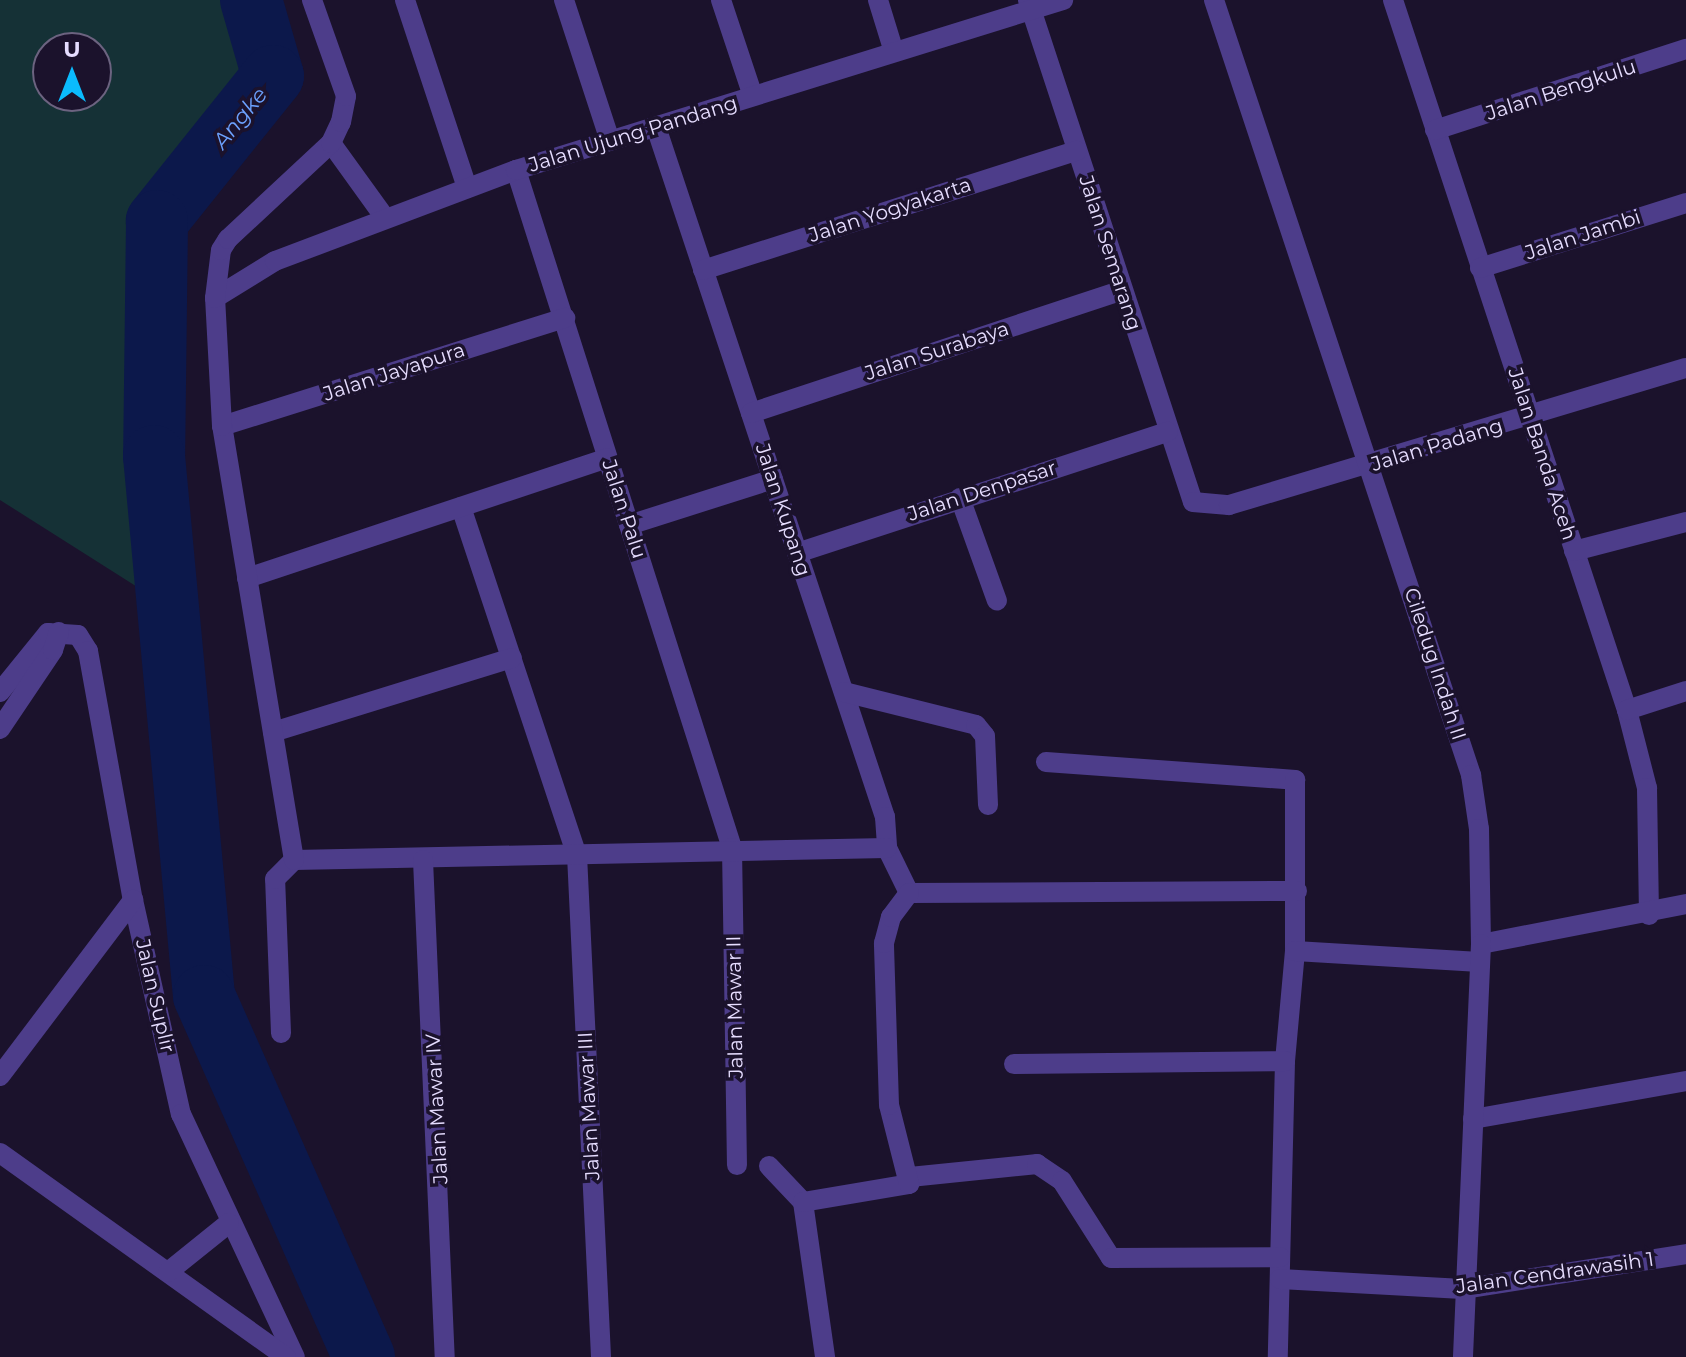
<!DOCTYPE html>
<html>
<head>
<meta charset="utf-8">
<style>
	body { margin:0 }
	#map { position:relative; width:1686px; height:1357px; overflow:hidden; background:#1b122c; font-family:Montserrat,sans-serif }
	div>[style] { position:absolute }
	.green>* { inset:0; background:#153136 }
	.river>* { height:62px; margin:-31px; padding:0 31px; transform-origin:31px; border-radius:31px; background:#0c184b }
	.minor>* { height:20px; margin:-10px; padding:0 10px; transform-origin:10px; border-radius:10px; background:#4d3d8a }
	.tertiary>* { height:20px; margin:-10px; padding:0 10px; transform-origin:10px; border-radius:10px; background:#4d3d8a }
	span { translate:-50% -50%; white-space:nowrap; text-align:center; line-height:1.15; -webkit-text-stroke:7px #1b122c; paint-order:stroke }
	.street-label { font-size:20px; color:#e6ddff }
	.water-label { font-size:22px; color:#6ca1fe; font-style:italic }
	.north { position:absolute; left:32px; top:32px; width:80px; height:80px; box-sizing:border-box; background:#1b122c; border:2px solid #6c6380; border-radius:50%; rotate:0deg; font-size:22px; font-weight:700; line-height:32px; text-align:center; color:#e6ddff }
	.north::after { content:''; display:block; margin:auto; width:28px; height:36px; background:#0bbbfd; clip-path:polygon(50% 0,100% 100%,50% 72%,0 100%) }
</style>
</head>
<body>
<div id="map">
	<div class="green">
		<i style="clip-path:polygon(evenodd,0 0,269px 0,254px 78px,141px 199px,172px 609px,0 500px,0 0,48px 48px,96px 48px,96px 96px,48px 96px,48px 48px)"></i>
	</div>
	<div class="river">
		<i style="left:251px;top:0;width:79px;rotate:73.9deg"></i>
		<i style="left:273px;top:76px;width:186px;rotate:128.7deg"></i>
		<i style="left:157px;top:221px;width:235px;rotate:90.7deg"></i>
		<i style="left:154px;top:456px;width:542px;rotate:84.71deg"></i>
		<i style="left:204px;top:996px;width:395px;rotate:66.1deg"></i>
	</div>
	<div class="minor">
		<i style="left:405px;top:0;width:198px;rotate:71.7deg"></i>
		<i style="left:564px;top:0;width:148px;rotate:71.9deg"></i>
		<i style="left:721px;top:0;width:101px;rotate:71.6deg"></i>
		<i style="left:878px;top:0;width:54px;rotate:72.9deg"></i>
		<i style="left:1028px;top:0;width:528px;rotate:71.81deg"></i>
		<i style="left:1193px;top:502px;width:36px;rotate:5deg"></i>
		<i style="left:1229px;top:505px;width:477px;rotate:-16.7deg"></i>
		<i style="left:1393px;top:0;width:748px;rotate:71.76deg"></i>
		<i style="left:1627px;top:710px;width:81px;rotate:75.6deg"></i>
		<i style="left:1647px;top:788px;width:127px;rotate:89.1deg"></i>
		<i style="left:656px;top:127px;width:727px;rotate:71.64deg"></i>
		<i style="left:885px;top:817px;width:31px;rotate:86deg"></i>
		<i style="left:887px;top:848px;width:50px;rotate:63.9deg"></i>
		<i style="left:1435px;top:130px;width:264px;rotate:-17.9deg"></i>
		<i style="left:331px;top:143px;width:92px;rotate:54.2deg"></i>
		<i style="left:516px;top:170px;width:712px;rotate:72.33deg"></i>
		<i style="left:732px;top:848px;width:317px;rotate:89.1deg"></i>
		<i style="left:1480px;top:268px;width:216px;rotate:-17.5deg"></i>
		<i style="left:703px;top:270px;width:392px;rotate:-17.7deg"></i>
		<i style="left:215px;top:298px;width:70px;rotate:-31.7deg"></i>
		<i style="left:275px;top:261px;width:258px;rotate:-20.7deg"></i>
		<i style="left:516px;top:170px;width:573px;rotate:-17.26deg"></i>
		<i style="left:751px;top:413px;width:391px;rotate:-18.3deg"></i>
		<i style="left:222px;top:426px;width:360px;rotate:-17.5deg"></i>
		<i style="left:960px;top:498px;width:109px;rotate:70.2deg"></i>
		<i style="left:461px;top:507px;width:367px;rotate:71.6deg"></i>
		<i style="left:577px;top:855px;width:503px;rotate:87.26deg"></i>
		<i style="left:629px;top:525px;width:151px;rotate:-17.7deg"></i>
		<i style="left:1574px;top:551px;width:116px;rotate:-14.5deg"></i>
		<i style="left:797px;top:553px;width:390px;rotate:-18.1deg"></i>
		<i style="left:247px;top:578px;width:379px;rotate:-18.4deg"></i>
		<i style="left:0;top:692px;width:76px;rotate:-50.9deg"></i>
		<i style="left:48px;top:633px;width:30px;rotate:4deg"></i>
		<i style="left:78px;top:635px;width:19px;rotate:58deg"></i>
		<i style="left:88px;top:651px;width:253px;rotate:79.8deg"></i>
		<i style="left:133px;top:900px;width:219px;rotate:77.4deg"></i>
		<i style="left:181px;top:1114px;width:268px;rotate:64.9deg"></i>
		<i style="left:844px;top:692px;width:136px;rotate:14deg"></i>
		<i style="left:976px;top:725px;width:14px;rotate:51deg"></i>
		<i style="left:985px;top:736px;width:69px;rotate:87.5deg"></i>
		<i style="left:1627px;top:710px;width:62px;rotate:-17.9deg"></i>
		<i style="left:0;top:729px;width:95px;rotate:-56.1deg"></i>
		<i style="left:53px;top:650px;width:19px;rotate:-72deg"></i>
		<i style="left:273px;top:732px;width:250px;rotate:-17.2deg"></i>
		<i style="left:1046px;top:762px;width:250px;rotate:4.1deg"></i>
		<i style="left:1295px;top:780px;width:171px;rotate:90deg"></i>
		<i style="left:1295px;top:951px;width:110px;rotate:95.2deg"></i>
		<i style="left:1285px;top:1061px;width:296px;rotate:91.4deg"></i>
		<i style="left:294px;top:860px;width:593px;rotate:-1.16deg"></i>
		<i style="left:423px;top:860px;width:497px;rotate:87.5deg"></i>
		<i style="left:909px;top:893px;width:388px;rotate:-0.3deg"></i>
		<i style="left:1481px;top:944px;width:209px;rotate:-11deg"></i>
		<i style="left:1295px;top:951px;width:185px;rotate:3.4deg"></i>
		<i style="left:281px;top:1033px;width:154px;rotate:-92.2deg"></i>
		<i style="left:275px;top:879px;width:27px;rotate:-45deg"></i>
		<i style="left:294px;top:860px;width:440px;rotate:-99.4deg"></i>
		<i style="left:222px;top:426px;width:128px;rotate:-93.1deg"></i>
		<i style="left:215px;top:298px;width:48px;rotate:-82.9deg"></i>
		<i style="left:221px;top:250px;width:13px;rotate:-58deg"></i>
		<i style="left:228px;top:239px;width:141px;rotate:-43deg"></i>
		<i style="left:331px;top:143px;width:23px;rotate:-65deg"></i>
		<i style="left:341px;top:122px;width:26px;rotate:-79deg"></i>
		<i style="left:346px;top:96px;width:102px;rotate:-109.5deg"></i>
		<i style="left:1014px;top:1064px;width:271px;rotate:-0.6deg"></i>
		<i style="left:0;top:1076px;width:221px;rotate:-52.9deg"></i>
		<i style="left:1473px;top:1119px;width:216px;rotate:-10.1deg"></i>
		<i style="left:0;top:1153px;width:351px;rotate:35.5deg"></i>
		<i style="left:769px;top:1166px;width:50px;rotate:46.6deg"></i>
		<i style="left:803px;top:1202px;width:157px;rotate:81.9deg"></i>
		<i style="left:910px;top:1177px;width:128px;rotate:-5.8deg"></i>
		<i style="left:1037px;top:1164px;width:30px;rotate:34deg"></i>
		<i style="left:1062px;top:1181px;width:91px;rotate:57.5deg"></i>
		<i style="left:1111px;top:1258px;width:169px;rotate:-0.3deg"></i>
		<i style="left:803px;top:1202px;width:108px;rotate:-9.6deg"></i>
		<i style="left:909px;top:1184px;width:81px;rotate:-104.2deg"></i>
		<i style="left:889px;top:1105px;width:162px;rotate:-91.8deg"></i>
		<i style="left:884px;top:943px;width:27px;rotate:-75deg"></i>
		<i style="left:891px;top:917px;width:30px;rotate:-53deg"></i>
		<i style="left:168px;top:1272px;width:78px;rotate:-38.8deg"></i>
		<i style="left:1280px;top:1279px;width:183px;rotate:3.1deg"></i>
		<i style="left:1463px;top:1289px;width:226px;rotate:-8.9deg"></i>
	</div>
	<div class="tertiary">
		<i style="left:1214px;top:0;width:817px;rotate:71.65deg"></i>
		<i style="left:1471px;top:775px;width:55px;rotate:81.6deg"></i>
		<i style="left:1479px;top:829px;width:115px;rotate:89deg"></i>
		<i style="left:1481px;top:944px;width:413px;rotate:92.5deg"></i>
	</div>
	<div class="street-label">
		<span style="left:1561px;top:90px;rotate:-18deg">Jalan Bengkulu</span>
		<span style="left:633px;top:134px;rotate:-17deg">Jalan Ujung Pandang</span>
		<span style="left:890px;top:210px;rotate:-18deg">Jalan Yogyakarta</span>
		<span style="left:1583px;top:235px;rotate:-18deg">Jalan Jambi</span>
		<span style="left:1110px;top:253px;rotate:72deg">Jalan Semarang</span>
		<span style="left:937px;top:351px;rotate:-18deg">Jalan Surabaya</span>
		<span style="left:394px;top:372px;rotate:-18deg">Jalan Jayapura</span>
		<span style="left:1437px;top:445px;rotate:-17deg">Jalan Padang</span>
		<span style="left:1542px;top:454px;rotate:72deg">Jalan Banda Aceh</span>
		<span style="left:982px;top:491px;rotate:-18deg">Jalan Denpasar</span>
		<span style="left:624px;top:509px;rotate:72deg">Jalan Palu</span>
		<span style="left:783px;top:510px;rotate:72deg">Jalan Kupang</span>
		<span style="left:1435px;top:664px;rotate:72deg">Ciledug Indah II</span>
		<span style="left:155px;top:996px;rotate:77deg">Jalan Suplir</span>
		<span style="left:735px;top:1007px;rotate:-91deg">Jalan Mawar II</span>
		<span style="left:589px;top:1106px;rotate:-93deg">Jalan Mawar III</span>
		<span style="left:437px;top:1109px;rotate:-93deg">Jalan Mawar IV</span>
		<span style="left:1555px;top:1273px;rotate:-8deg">Jalan Cendrawasih 1</span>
	</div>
	<div class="water-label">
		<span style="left:240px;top:118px;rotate:-51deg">Angke</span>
	</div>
	<div class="north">U</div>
</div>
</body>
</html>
